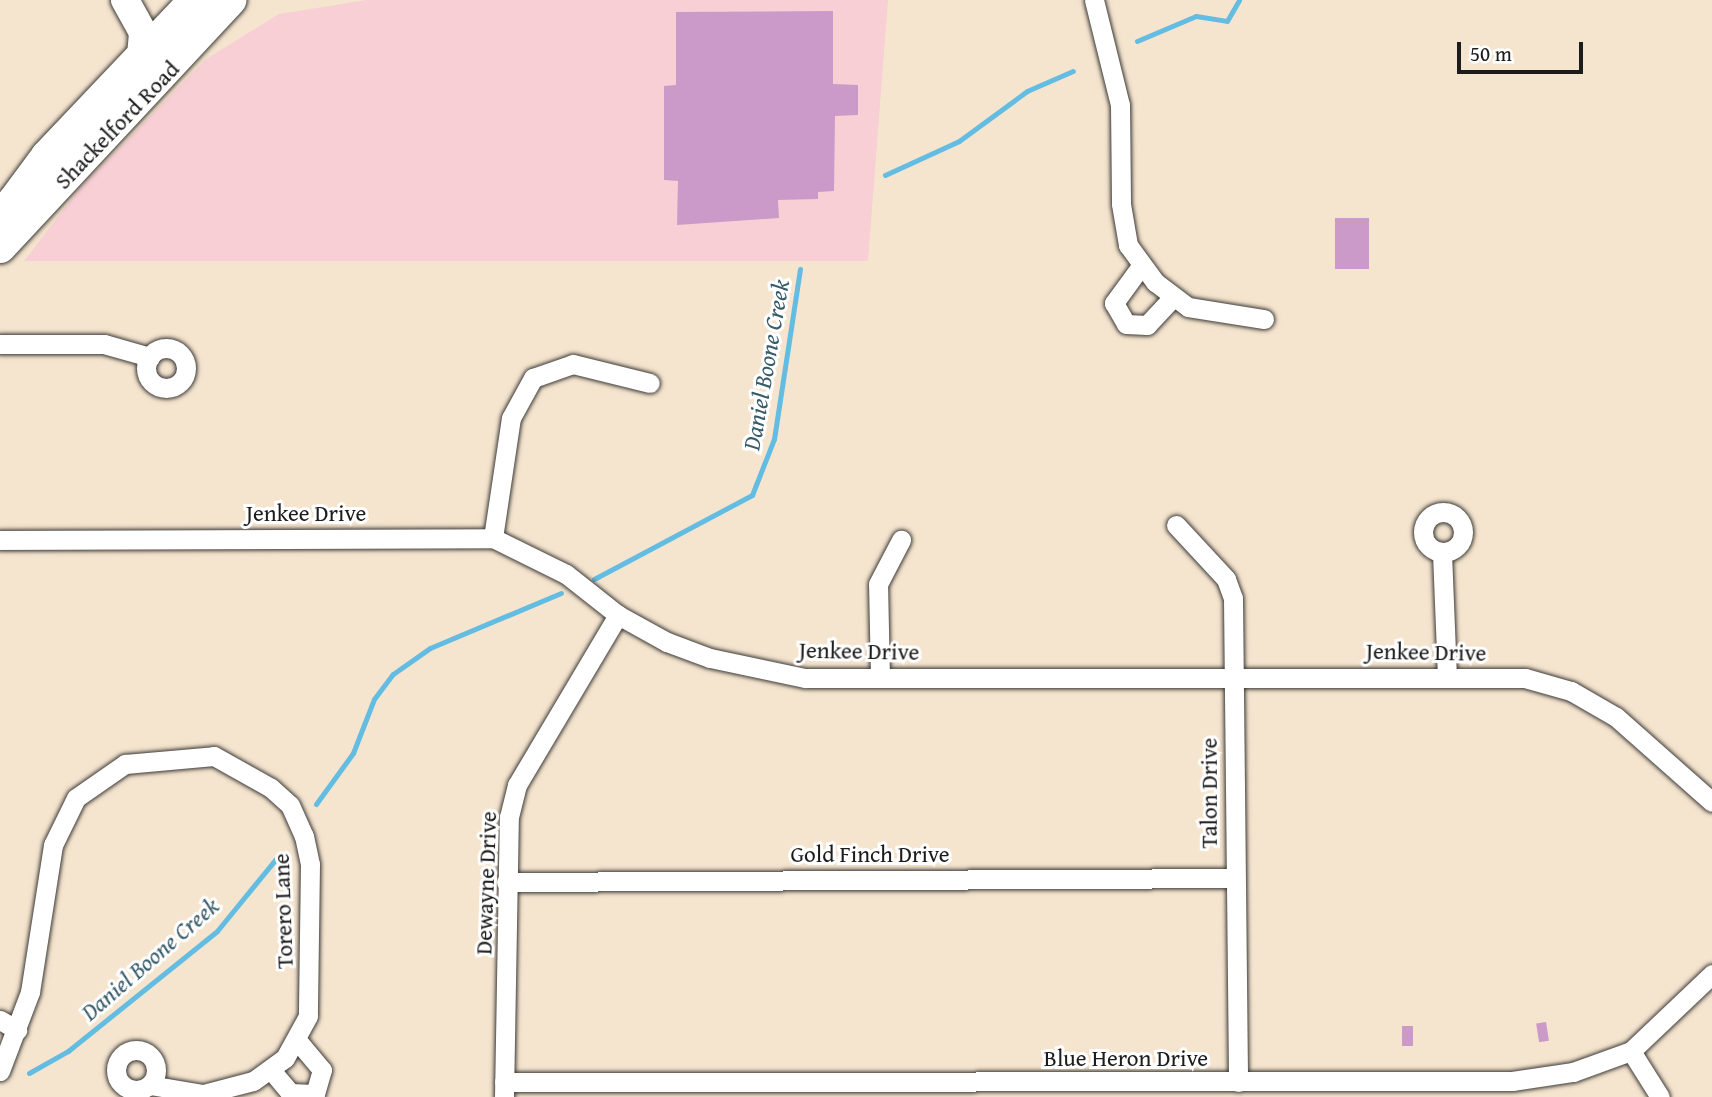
<!DOCTYPE html>
<html>
<head>
<meta charset="utf-8">
<style>
	body { margin:0 }
	#map { position:relative; width:1712px; height:1097px; overflow:hidden; background:#f5e5cf; font-family:"Gentium Book Plus",serif }
	div>[style] { position:absolute }
	.built>* { inset:0; background:#f7cfd5 }
	.stream>* { height:5px; margin:-2.5px; padding:0 2.5px; transform-origin:2.5px; border-radius:2.5px; background:#63bce1 }
	.building>* { inset:0; background:#cc9ac9; transform-origin:0 0 }
	.roads { filter:drop-shadow(0 0 2px #3d3a37) drop-shadow(0 0 2px #3d3a37) }
	.street>* { height:19px; margin:-9.5px; padding:0 9.5px; transform-origin:9.5px; border-radius:9.5px; background:#fff }
	.street>.ring { margin:-9.5px; padding:0; box-sizing:content-box; background:none; border:19px solid #fff; border-radius:50% }
	.secondary>* { height:28px; margin:-14px; padding:0 14px; transform-origin:14px; border-radius:14px; background:#fff }
	.primary>* { height:32px; margin:-16px; padding:0 16px; transform-origin:16px; border-radius:16px; background:#fff }
	span { translate:-50% -50%; white-space:nowrap; text-align:center; line-height:1.15; -webkit-text-stroke:6px #fff; paint-order:stroke }
	.street-label { font-size:23px; color:#1c1c1c }
	.water-label { font-size:24px; color:#385c6b; font-style:italic }
	.scale { position:absolute; left:1457px; top:42px; width:126px; height:32px; box-sizing:border-box; border:4px solid #1c1c1c; border-top:0; padding-left:9px; font-size:21px; line-height:24px; white-space:nowrap; color:#1c1c1c; -webkit-text-stroke:5px #fff; paint-order:stroke }
</style>
</head>
<body>
<div id="map">
	<div class="built">
		<i style="clip-path:polygon(367px 0,888px 0,868px 261px,24px 261px,81px 187px,206px 59px,279px 14px)"></i>
	</div>
	<div class="stream">
		<i style="left:1137px;top:41px;width:64px;rotate:-23deg"></i>
		<i style="left:1196px;top:16px;width:31px;rotate:9deg"></i>
		<i style="left:1227px;top:21px;width:24px;rotate:-60deg"></i>
		<i style="left:885px;top:175px;width:81px;rotate:-24.7deg"></i>
		<i style="left:959px;top:141px;width:84px;rotate:-36.3deg"></i>
		<i style="left:1027px;top:91px;width:50px;rotate:-23.5deg"></i>
		<i style="left:594px;top:579px;width:179px;rotate:-28deg"></i>
		<i style="left:752px;top:495px;width:60px;rotate:-68.6deg"></i>
		<i style="left:774px;top:439px;width:172px;rotate:-81.3deg"></i>
		<i style="left:316px;top:804px;width:63px;rotate:-54deg"></i>
		<i style="left:353px;top:753px;width:58px;rotate:-68.7deg"></i>
		<i style="left:374px;top:699px;width:31px;rotate:-53deg"></i>
		<i style="left:393px;top:674px;width:45px;rotate:-35.1deg"></i>
		<i style="left:430px;top:648px;width:142px;rotate:-22.8deg"></i>
		<i style="left:29px;top:1073px;width:45px;rotate:-29.4deg"></i>
		<i style="left:68px;top:1051px;width:191px;rotate:-38.8deg"></i>
		<i style="left:217px;top:931px;width:98px;rotate:-50.8deg"></i>
	</div>
	<div class="building">
		<i style="clip-path:polygon(833px 11px,833px 84px,858px 85px,858px 115px,835px 116px,834px 191px,818px 192px,818px 199px,778px 200px,779px 218px,677px 225px,678px 181px,664px 180px,664px 86px,676px 85px,676px 12px)"></i>
		<i style="left:1335px;top:218px;width:34px;height:51px"></i>
		<i style="left:1546px;top:1022px;width:19px;height:10px;rotate:81deg"></i>
		<i style="left:1413px;top:1026px;width:20px;height:11px;rotate:90deg"></i>
	</div>
	<div class="roads">
		<div class="street">
			<i style="left:1094px;top:0;width:108px;rotate:76.1deg"></i>
			<i style="left:1120px;top:105px;width:99px;rotate:89.4deg"></i>
			<i style="left:1121px;top:204px;width:42px;rotate:80.3deg"></i>
			<i style="left:1128px;top:245px;width:46px;rotate:53.9deg"></i>
			<i style="left:1155px;top:282px;width:41px;rotate:37.1deg"></i>
			<i style="left:1188px;top:307px;width:77px;rotate:9deg"></i>
			<i style="left:1141px;top:266px;width:46px;rotate:126.1deg"></i>
			<i style="left:1114px;top:303px;width:24px;rotate:60deg"></i>
			<i style="left:1126px;top:324px;width:21px;rotate:3deg"></i>
			<i style="left:1147px;top:325px;width:37px;rotate:-47deg"></i>
			<i style="left:0;top:344px;width:104px"></i>
			<i style="left:104px;top:344px;width:48px;rotate:15.8deg"></i>
			<i class="ring" style="left:146px;top:348px;width:21px;height:21px"></i>
			<i class="ring" style="left:1423px;top:512px;width:21px;height:21px"></i>
			<i style="left:1176px;top:525px;width:74px;rotate:47.2deg"></i>
			<i style="left:1226px;top:579px;width:20px;rotate:70deg"></i>
			<i style="left:1233px;top:598px;width:484px;rotate:89.4deg"></i>
			<i style="left:493px;top:538px;width:121px;rotate:-81.5deg"></i>
			<i style="left:511px;top:418px;width:46px;rotate:-61.2deg"></i>
			<i style="left:533px;top:378px;width:42px;rotate:-19.3deg"></i>
			<i style="left:573px;top:364px;width:79px;rotate:13.9deg"></i>
			<i style="left:0;top:540px;width:493px;rotate:-0.2deg"></i>
			<i style="left:493px;top:538px;width:81px;rotate:26.3deg"></i>
			<i style="left:566px;top:574px;width:66px;rotate:38.3deg"></i>
			<i style="left:618px;top:615px;width:56px;rotate:28.9deg"></i>
			<i style="left:667px;top:642px;width:46px;rotate:20.4deg"></i>
			<i style="left:710px;top:658px;width:97px;rotate:11.9deg"></i>
			<i style="left:805px;top:678px;width:720px"></i>
			<i style="left:1525px;top:678px;width:48px;rotate:15.8deg"></i>
			<i style="left:1571px;top:691px;width:52px;rotate:30deg"></i>
			<i style="left:1616px;top:717px;width:128px;rotate:41.5deg"></i>
			<i style="left:1442px;top:553px;width:122px;rotate:87.7deg"></i>
			<i style="left:880px;top:677px;width:93px;rotate:-91.2deg"></i>
			<i style="left:878px;top:584px;width:50px;rotate:-62.4deg"></i>
			<i style="left:506px;top:882px;width:728px;rotate:-0.31deg"></i>
			<i style="left:0;top:1020px;width:20px;rotate:30deg"></i>
			<i class="ring" style="left:116px;top:1050px;width:21px;height:21px"></i>
			<i style="left:1631px;top:1051px;width:54px;rotate:57.8deg"></i>
			<i style="left:271px;top:1070px;width:30px;rotate:50deg"></i>
			<i style="left:290px;top:1093px;width:25px;rotate:2deg"></i>
			<i style="left:315px;top:1094px;width:25px;rotate:-74deg"></i>
			<i style="left:322px;top:1070px;width:38px;rotate:-130deg"></i>
			<i style="left:0;top:1071px;width:85px;rotate:-69.2deg"></i>
			<i style="left:30px;top:992px;width:149px;rotate:-81.1deg"></i>
			<i style="left:53px;top:845px;width:52px;rotate:-63.9deg"></i>
			<i style="left:76px;top:798px;width:60px;rotate:-34.8deg"></i>
			<i style="left:125px;top:764px;width:89px;rotate:-5.1deg"></i>
			<i style="left:214px;top:756px;width:65px;rotate:29.3deg"></i>
			<i style="left:271px;top:788px;width:25px;rotate:42deg"></i>
			<i style="left:290px;top:805px;width:34px;rotate:66deg"></i>
			<i style="left:304px;top:836px;width:29px;rotate:78deg"></i>
			<i style="left:310px;top:864px;width:152px;rotate:90.8deg"></i>
			<i style="left:308px;top:1016px;width:48px;rotate:118.7deg"></i>
			<i style="left:285px;top:1058px;width:39px;rotate:144deg"></i>
			<i style="left:253px;top:1081px;width:52px;rotate:165.4deg"></i>
			<i style="left:203px;top:1094px;width:54px;rotate:-170.4deg"></i>
			<i style="left:504px;top:1082px;width:1008px;rotate:-0.06deg"></i>
			<i style="left:1512px;top:1081px;width:62px;rotate:-8.4deg"></i>
			<i style="left:1573px;top:1072px;width:62px;rotate:-19.9deg"></i>
			<i style="left:1631px;top:1051px;width:112px;rotate:-43.5deg"></i>
			<i style="left:504px;top:1097px;width:280px;rotate:-89deg"></i>
			<i style="left:509px;top:817px;width:33px;rotate:-76deg"></i>
			<i style="left:517px;top:785px;width:198px;rotate:-59.3deg"></i>
		</div>
		<div class="secondary">
			<i style="left:125px;top:0;width:38px;rotate:61deg"></i>
			<i style="left:143px;top:33px;width:25px;rotate:95deg"></i>
		</div>
		<div class="primary">
			<i style="left:2px;top:238px;width:38px;rotate:-73deg"></i>
			<i style="left:13px;top:202px;width:57px;rotate:-53.5deg"></i>
			<i style="left:47px;top:156px;width:215px;rotate:-46.5deg"></i>
			<i style="left:0;top:247px;width:338px;rotate:-47deg"></i>
		</div>
	</div>
	<div class="street-label">
		<span style="left:117px;top:125px;rotate:-46deg">Shackelford Road</span>
		<span style="left:306px;top:513px">Jenkee Drive</span>
		<span style="left:859px;top:651px;rotate:1deg">Jenkee Drive</span>
		<span style="left:1426px;top:652px;rotate:1deg">Jenkee Drive</span>
		<span style="left:1209px;top:793px;rotate:-90deg">Talon Drive</span>
		<span style="left:870px;top:854px">Gold Finch Drive</span>
		<span style="left:486px;top:883px;rotate:-88deg">Dewayne Drive</span>
		<span style="left:283px;top:911px;rotate:-92deg">Torero Lane</span>
		<span style="left:1126px;top:1058px">Blue Heron Drive</span>
	</div>
	<div class="water-label">
		<span style="left:766px;top:365px;rotate:-80deg">Daniel Boone Creek</span>
		<span style="left:150px;top:959px;rotate:-41deg">Daniel Boone Creek</span>
	</div>
	<div class="scale">50 m</div>
</div>
</body>
</html>
